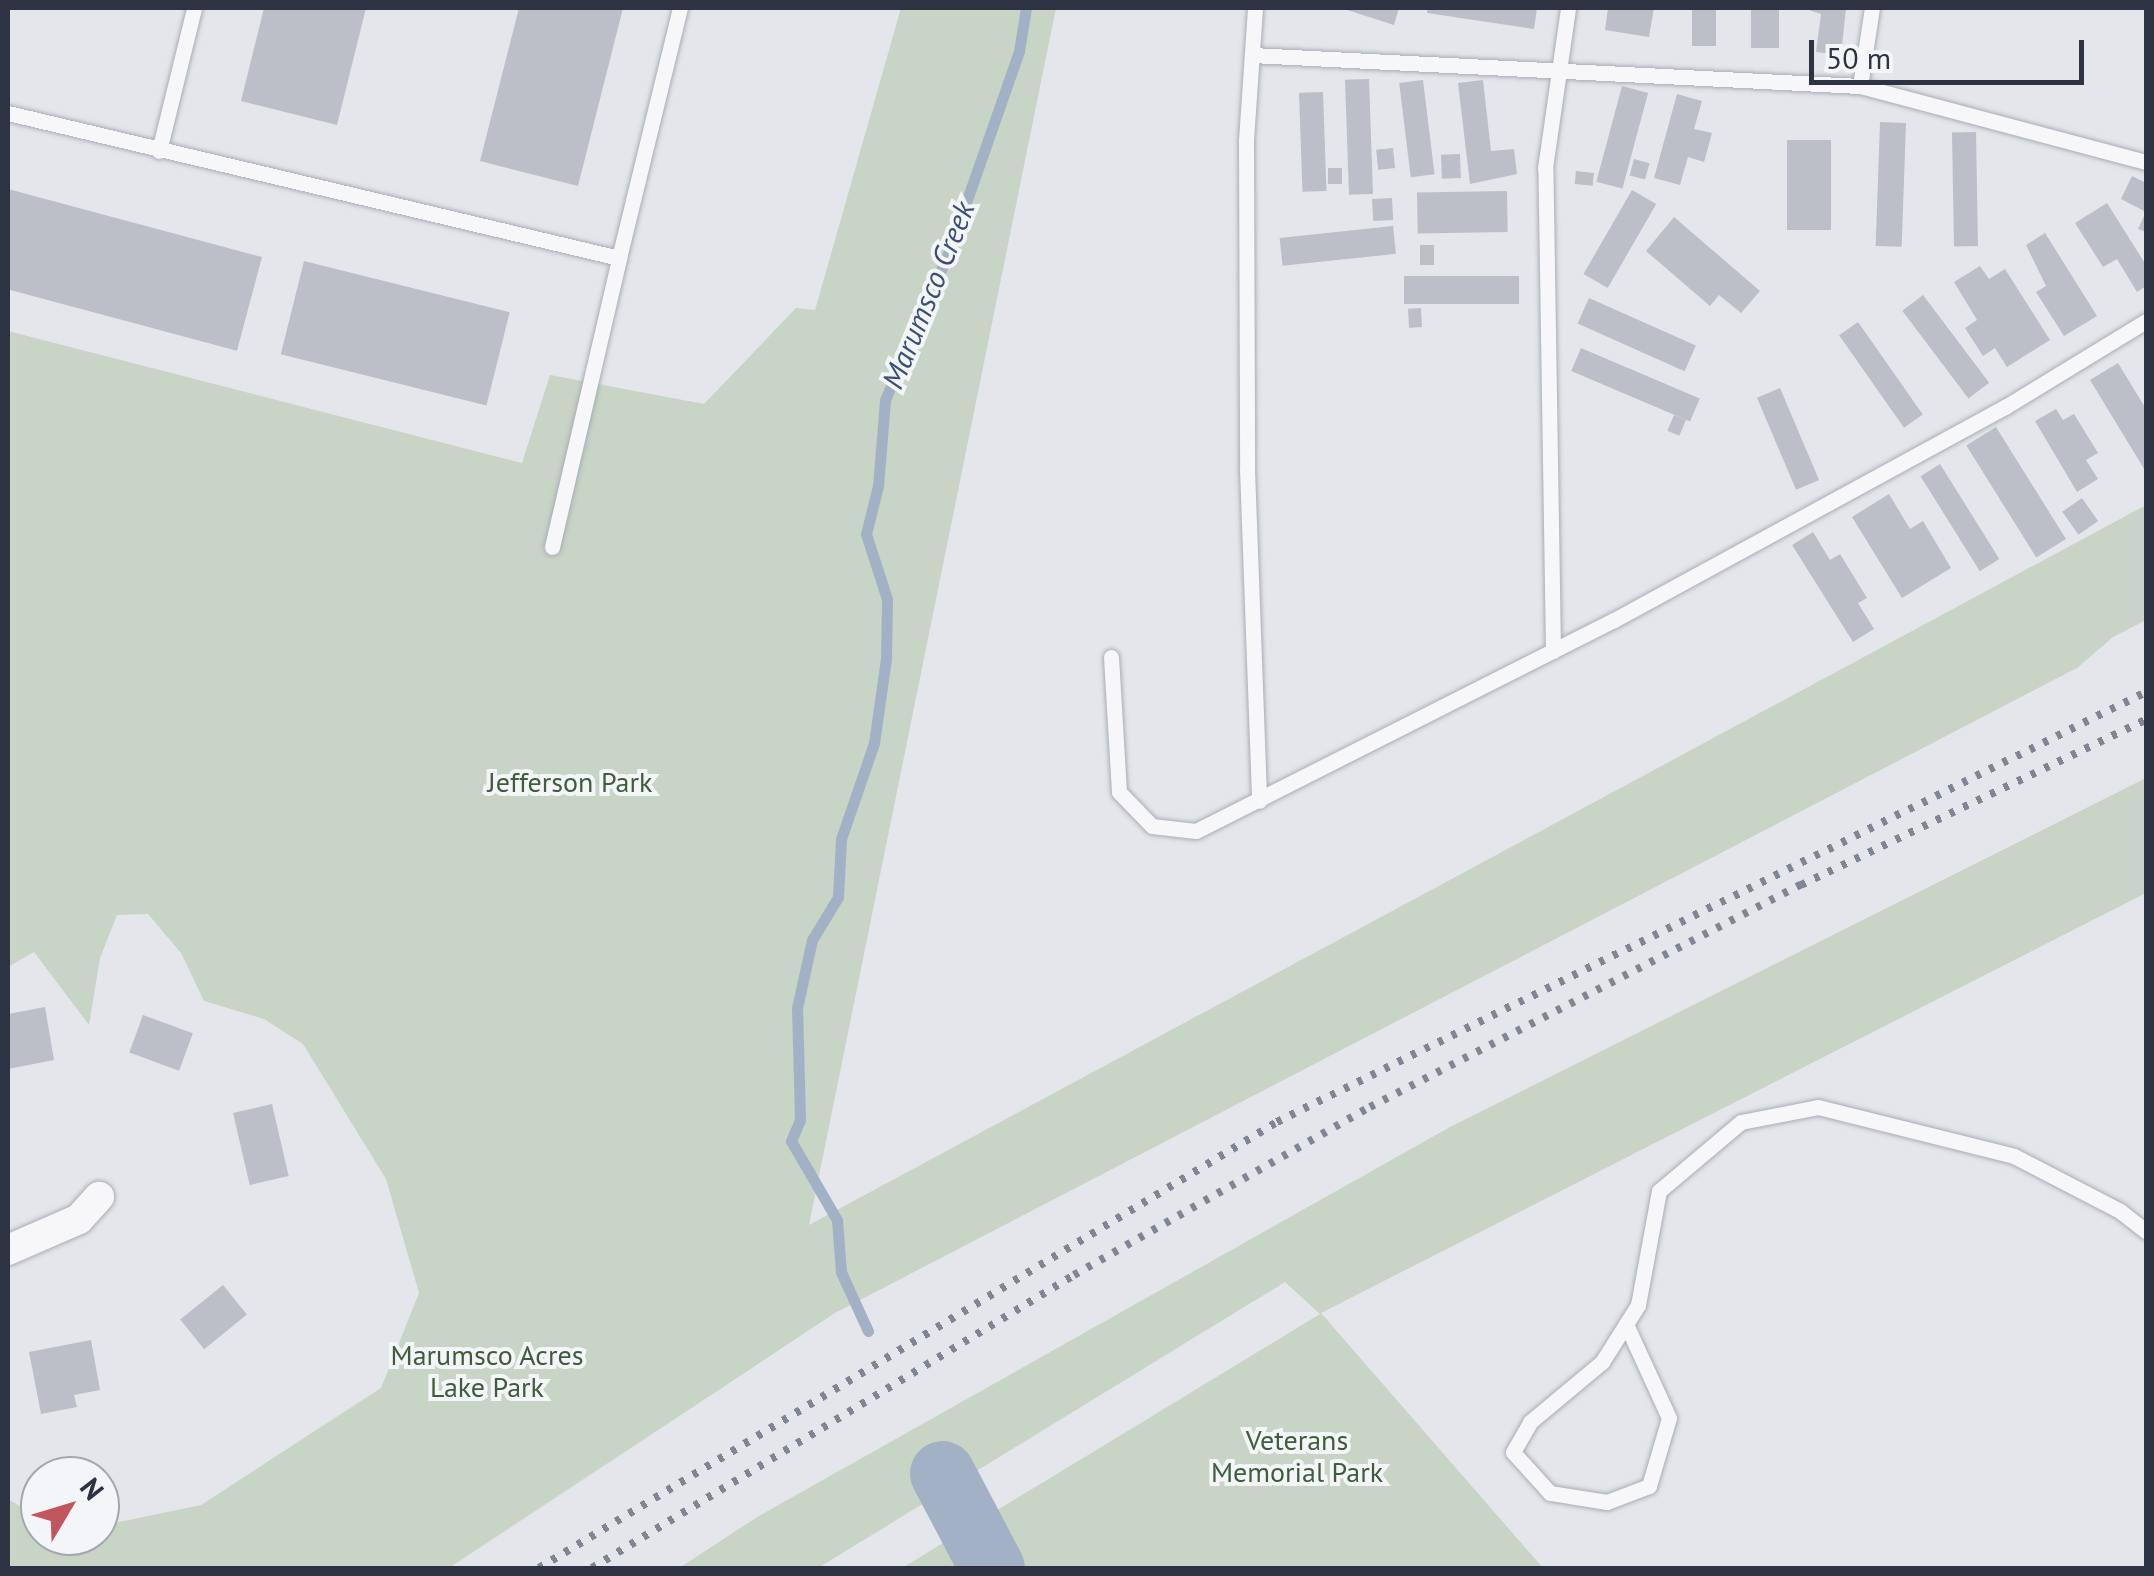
<!DOCTYPE html>
<html>
<head>
<meta charset="utf-8">
<style>
	body { margin:0 }
	#map { position:relative; width:2154px; height:1576px; overflow:hidden; background:#e4e6eb; font-family:"PT Sans",sans-serif }
	div>[style] { position:absolute }
	.green>* { inset:0; background:#c8d4c6 }
	.stream>* { height:11px; margin:-5.5px; padding:0 5.5px; transform-origin:5.5px; border-radius:5.5px; background:#a3b1c7 }
	.river>* { height:65px; margin:-32.5px; padding:0 32.5px; transform-origin:32.5px; border-radius:32.5px; background:#a3b1c7 }
	.building>* { inset:0; background:#bcbfc7; transform-origin:0 0 }
	.roads { filter:drop-shadow(0 0 2px #a9adb5) drop-shadow(0 0 2px #a9adb5) }
	.service>* { height:15px; margin:-7.5px; padding:0 7.5px; transform-origin:7.5px; border-radius:7.5px; background:#f7f7f9 }
	.minor>* { height:30px; margin:-15px; padding:0 15px; transform-origin:15px; border-radius:15px; background:#f7f7f9 }
	.rail>* { height:8px; margin-top:-4px; transform-origin:0; background:repeating-linear-gradient(90deg,#7f8593 0 5px,transparent 0 15px) }
	span { translate:-50% -50%; white-space:nowrap; text-align:center; line-height:1.15; -webkit-text-stroke:8px #f4f5f8; paint-order:stroke }
	.park-label { font-size:28px; color:#3f5c3c }
	.water-label { font-size:30px; color:#3b4f72; font-style:italic }
	.frame { position:absolute; inset:0; border:10px solid #2d3342; pointer-events:none }
	.north { position:absolute; left:20px; top:1456px; width:100px; height:100px; box-sizing:border-box; background:#f4f5f8; border:2px solid #a4a7af; border-radius:50%; rotate:52deg; font-size:28px; font-weight:700; line-height:40px; text-align:center; color:#2d3342 }
	.north::after { content:''; display:block; margin:auto; width:35px; height:45px; background:#c2565e; clip-path:polygon(50% 0,100% 100%,50% 72%,0 100%) }
	.scale { position:absolute; left:1809px; top:40px; width:275px; height:45px; box-sizing:border-box; border:5px solid #2d3342; border-top:0; padding-left:12px; font-size:30px; line-height:35px; white-space:nowrap; color:#2d3342; -webkit-text-stroke:8px #f4f5f8; paint-order:stroke }
</style>
</head>
<body>
<div id="map">
	<div class="green">
		<i style="clip-path:polygon(901px 8px,1056px 8px,809px 1225px,2146px 505px,2146px 620px,2113px 637px,2077px 668px,835px 1313px,449px 1568px,8px 1568px,8px 1499px,40px 1518px,40px 1536px,100px 1536px,100px 1526px,201px 1505px,381px 1388px,419px 1293px,386px 1179px,303px 1044px,264px 1019px,204px 1001px,181px 953px,148px 914px,117px 915px,100px 958px,89px 1025px,34px 952px,8px 967px,8px 331px,522px 463px,550px 375px,704px 404px,796px 308px,815px 310px)"></i>
		<i style="clip-path:polygon(2146px 778px,2146px 893px,1321px 1313px,1543px 1568px,902px 1568px,1320px 1314px,1285px 1282px,818px 1568px,679px 1568px,759px 1516px,1450px 1127px)"></i>
	</div>
	<div class="stream">
		<i style="left:868px;top:1331px;width:65px;rotate:-114.6deg"></i>
		<i style="left:841px;top:1272px;width:52px;rotate:-94.4deg"></i>
		<i style="left:837px;top:1220px;width:91px;rotate:-120.2deg"></i>
		<i style="left:791px;top:1141px;width:23px;rotate:-67deg"></i>
		<i style="left:800px;top:1120px;width:112px;rotate:-91.5deg"></i>
		<i style="left:797px;top:1008px;width:70px;rotate:-77.6deg"></i>
		<i style="left:812px;top:940px;width:50px;rotate:-58.8deg"></i>
		<i style="left:838px;top:897px;width:58px;rotate:-87deg"></i>
		<i style="left:841px;top:839px;width:102px;rotate:-71deg"></i>
		<i style="left:874px;top:743px;width:85px;rotate:-81.9deg"></i>
		<i style="left:886px;top:659px;width:60px;rotate:-89deg"></i>
		<i style="left:887px;top:599px;width:68px;rotate:-107.9deg"></i>
		<i style="left:866px;top:534px;width:49px;rotate:-76deg"></i>
		<i style="left:878px;top:486px;width:86px;rotate:-85.3deg"></i>
		<i style="left:885px;top:400px;width:159px;rotate:-66.7deg"></i>
		<i style="left:948px;top:254px;width:215px;rotate:-70.7deg"></i>
		<i style="left:1019px;top:51px;width:44px;rotate:-80.8deg"></i>
	</div>
	<div class="river">
		<i style="left:942px;top:1473px;width:107px;rotate:62.2deg"></i>
	</div>
	<div class="building">
		<i style="clip-path:polygon(264px 8px,366px 8px,337px 125px,241px 101px)"></i>
		<i style="clip-path:polygon(519px 8px,623px 8px,578px 186px,480px 161px)"></i>
		<i style="clip-path:polygon(1341px 8px,1399px 8px,1394px 25px)"></i>
		<i style="clip-path:polygon(1428px 8px,1537px 8px,1534px 29px,1427px 13px)"></i>
		<i style="clip-path:polygon(1608px 8px,1654px 8px,1649px 37px,1605px 30px)"></i>
		<i style="left:1692px;top:8px;width:24px;height:38px"></i>
		<i style="left:1751px;top:8px;width:28px;height:40px"></i>
		<i style="clip-path:polygon(1802px 8px,1846px 8px,1841px 55px,1816px 52px,1821px 14px)"></i>
		<i style="left:1369px;top:79px;width:115px;height:24px;rotate:88deg"></i>
		<i style="left:1423px;top:80px;width:95px;height:24px;rotate:83deg"></i>
		<i style="clip-path:polygon(1483px 80px,1491px 151px,1514px 149px,1517px 174px,1470px 184px,1458px 83px)"></i>
		<i style="left:1622px;top:86px;width:27px;height:99px;rotate:15deg"></i>
		<i style="left:1323px;top:92px;width:99px;height:24px;rotate:88deg"></i>
		<i style="clip-path:polygon(1677px 94px,1702px 101px,1694px 129px,1712px 133px,1704px 162px,1688px 157px,1680px 185px,1654px 178px)"></i>
		<i style="left:1880px;top:122px;width:26px;height:124px;rotate:2deg"></i>
		<i style="left:1976px;top:132px;width:114px;height:24px;rotate:89deg"></i>
		<i style="left:1787px;top:140px;width:44px;height:90px"></i>
		<i style="left:1393px;top:148px;width:20px;height:17px;rotate:84deg"></i>
		<i style="left:1460px;top:154px;width:24px;height:19px;rotate:88deg"></i>
		<i style="left:1634px;top:159px;width:16px;height:17px;rotate:15deg"></i>
		<i style="left:1342px;top:168px;width:16px;height:14px;rotate:90deg"></i>
		<i style="left:1576px;top:171px;width:18px;height:13px;rotate:6deg"></i>
		<i style="clip-path:polygon(2132px 176px,2146px 183px,2146px 232px,2138px 229px,2146px 212px,2121px 199px)"></i>
		<i style="left:8px;top:189px;width:263px;height:97px;rotate:15deg"></i>
		<i style="left:1632px;top:190px;width:28px;height:97px;rotate:30deg"></i>
		<i style="left:1507px;top:191px;width:41px;height:90px;rotate:89deg"></i>
		<i style="left:1392px;top:198px;width:22px;height:20px;rotate:87deg"></i>
		<i style="clip-path:polygon(2107px 203px,2146px 265px,2146px 286px,2137px 292px,2117px 259px,2103px 267px,2075px 223px)"></i>
		<i style="clip-path:polygon(1674px 217px,1760px 291px,1741px 313px,1719px 295px,1710px 306px,1646px 251px)"></i>
		<i style="left:1393px;top:226px;width:28px;height:114px;rotate:84deg"></i>
		<i style="clip-path:polygon(2045px 233px,2097px 316px,2064px 336px,2036px 292px,2046px 286px,2026px 245px)"></i>
		<i style="left:1420px;top:245px;width:14px;height:20px"></i>
		<i style="left:304px;top:261px;width:212px;height:96px;rotate:14deg"></i>
		<i style="clip-path:polygon(1980px 266px,1989px 279px,2005px 269px,2050px 340px,2007px 367px,1995px 348px,1983px 356px,1965px 328px,1977px 320px,1954px 282px)"></i>
		<i style="left:1404px;top:276px;width:115px;height:28px"></i>
		<i style="left:1923px;top:295px;width:110px;height:26px;rotate:53deg"></i>
		<i style="left:1589px;top:298px;width:117px;height:28px;rotate:24deg"></i>
		<i style="left:1421px;top:308px;width:19px;height:13px;rotate:87deg"></i>
		<i style="left:1858px;top:322px;width:113px;height:23px;rotate:55deg"></i>
		<i style="left:1581px;top:348px;width:129px;height:25px;rotate:23deg"></i>
		<i style="clip-path:polygon(2118px 363px,2146px 409px,2146px 472px,2090px 380px)"></i>
		<i style="left:1780px;top:388px;width:100px;height:25px;rotate:67deg"></i>
		<i style="clip-path:polygon(2056px 409px,2063px 420px,2074px 414px,2098px 453px,2086px 460px,2098px 479px,2077px 492px,2035px 421px)"></i>
		<i style="left:1674px;top:415px;width:13px;height:17px;rotate:23deg"></i>
		<i style="left:1996px;top:427px;width:132px;height:35px;rotate:58deg"></i>
		<i style="left:1940px;top:464px;width:112px;height:23px;rotate:58deg"></i>
		<i style="clip-path:polygon(1889px 494px,1910px 529px,1923px 521px,1951px 568px,1902px 598px,1852px 517px)"></i>
		<i style="left:2082px;top:498px;width:28px;height:24px;rotate:55deg"></i>
		<i style="clip-path:polygon(1813px 532px,1830px 560px,1840px 554px,1867px 598px,1858px 603px,1874px 629px,1853px 642px,1792px 545px)"></i>
		<i style="clip-path:polygon(45px 1007px,54px 1060px,8px 1069px,8px 1014px)"></i>
		<i style="left:143px;top:1015px;width:53px;height:40px;rotate:20deg"></i>
		<i style="left:272px;top:1104px;width:74px;height:40px;rotate:77deg"></i>
		<i style="left:223px;top:1285px;width:38px;height:55px;rotate:51deg"></i>
		<i style="clip-path:polygon(91px 1340px,100px 1390px,74px 1395px,77px 1407px,41px 1414px,29px 1352px)"></i>
	</div>
	<div class="roads">
		<div class="service">
			<i style="left:1255px;top:8px;width:133px;rotate:93.9deg"></i>
			<i style="left:1246px;top:141px;width:328px;rotate:89.8deg"></i>
			<i style="left:1247px;top:469px;width:332px;rotate:87.9deg"></i>
			<i style="left:1252px;top:55px;width:609px;rotate:2.92deg"></i>
			<i style="left:1860px;top:86px;width:296px;rotate:14.9deg"></i>
			<i style="left:1860px;top:86px;width:79px;rotate:-81.3deg"></i>
			<i style="left:8px;top:113px;width:628px;rotate:13.35deg"></i>
			<i style="left:619px;top:258px;width:257px;rotate:-76.3deg"></i>
			<i style="left:159px;top:151px;width:147px;rotate:-76.2deg"></i>
			<i style="left:552px;top:547px;width:297px;rotate:-76.9deg"></i>
			<i style="left:1553px;top:651px;width:483px;rotate:-90.9deg"></i>
			<i style="left:1545px;top:168px;width:162px;rotate:-81.8deg"></i>
			<i style="left:1111px;top:657px;width:135px;rotate:86.6deg"></i>
			<i style="left:1119px;top:792px;width:47px;rotate:45.9deg"></i>
			<i style="left:1152px;top:826px;width:44px;rotate:6.5deg"></i>
			<i style="left:1196px;top:831px;width:468px;rotate:-26.8deg"></i>
			<i style="left:1614px;top:620px;width:445px;rotate:-28.6deg"></i>
			<i style="left:2005px;top:407px;width:165px;rotate:-31.4deg"></i>
			<i style="left:1626px;top:1324px;width:103px;rotate:65.4deg"></i>
			<i style="left:1669px;top:1418px;width:71px;rotate:106.4deg"></i>
			<i style="left:1649px;top:1486px;width:45px;rotate:159.1deg"></i>
			<i style="left:1607px;top:1502px;width:58px;rotate:-171deg"></i>
			<i style="left:1550px;top:1493px;width:55px;rotate:-132.1deg"></i>
			<i style="left:1513px;top:1452px;width:34px;rotate:-60deg"></i>
			<i style="left:1530px;top:1422px;width:94px;rotate:-39.8deg"></i>
			<i style="left:1602px;top:1362px;width:67px;rotate:-57.7deg"></i>
			<i style="left:1638px;top:1305px;width:116px;rotate:-79.6deg"></i>
			<i style="left:1659px;top:1191px;width:107px;rotate:-40.1deg"></i>
			<i style="left:1741px;top:1122px;width:78px;rotate:-11deg"></i>
			<i style="left:1818px;top:1107px;width:202px;rotate:14deg"></i>
			<i style="left:2014px;top:1156px;width:119px;rotate:27.4deg"></i>
			<i style="left:2120px;top:1211px;width:33px;rotate:38deg"></i>
		</div>
		<div class="minor">
			<i style="left:8px;top:1250px;width:77px;rotate:-23.6deg"></i>
			<i style="left:79px;top:1219px;width:30px;rotate:-48deg"></i>
		</div>
	</div>
	<div class="rail">
		<i style="left:539px;top:1568px;width:862px;rotate:-31.15deg"></i>
		<i style="left:1277px;top:1122px;width:970px;rotate:-26.33deg"></i>
		<i style="left:592px;top:1568px;width:564px;rotate:-31.29deg"></i>
		<i style="left:1074px;top:1275px;width:340px;rotate:-29.6deg"></i>
		<i style="left:1370px;top:1107px;width:485px;rotate:-27.3deg"></i>
		<i style="left:1801px;top:885px;width:382px;rotate:-25.6deg"></i>
	</div>
	<div class="park-label">
		<span style="left:570px;top:782px">Jefferson Park</span>
		<span style="left:487px;top:1371px">Marumsco Acres<br>Lake Park</span>
		<span style="left:1297px;top:1456px">Veterans<br>Memorial Park</span>
	</div>
	<div class="water-label">
		<span style="left:928px;top:295px;rotate:-68deg">Marumsco Creek</span>
	</div>
	<div class="frame"></div>
	<div class="north">N</div>
	<div class="scale">50 m</div>
</div>
</body>
</html>
